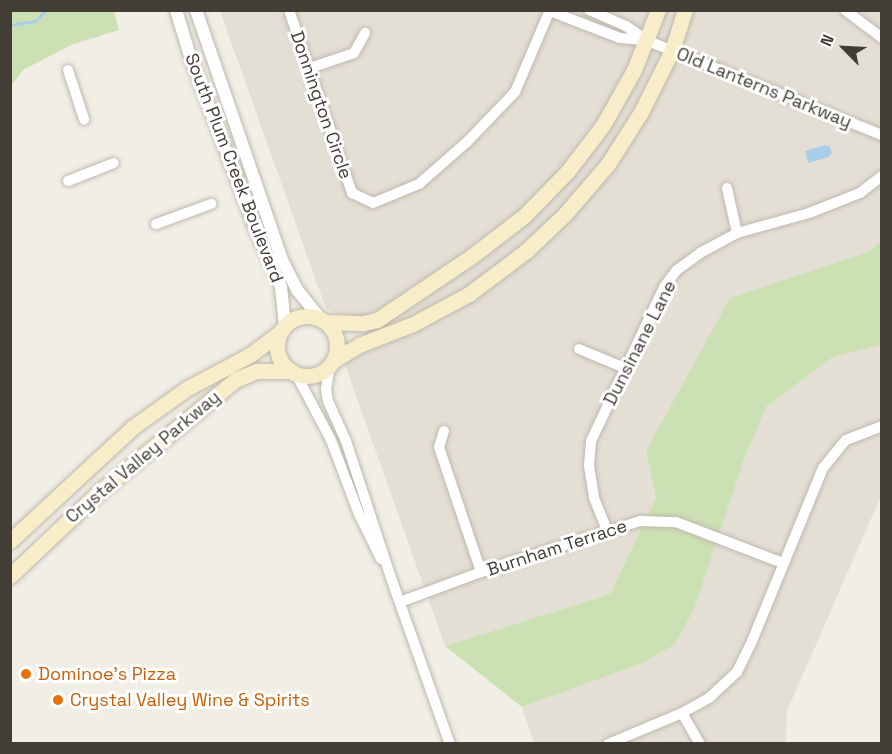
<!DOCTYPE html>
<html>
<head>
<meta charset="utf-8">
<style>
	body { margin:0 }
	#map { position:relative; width:892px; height:754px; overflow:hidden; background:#f1eee6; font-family:"Space Grotesk",sans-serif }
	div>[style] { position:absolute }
	.residential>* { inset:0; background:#e4dfd5 }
	.green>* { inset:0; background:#cbe0b3 }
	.water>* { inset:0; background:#a9cce7 }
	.stream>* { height:3px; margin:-1.5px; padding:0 1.5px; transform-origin:1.5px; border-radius:1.5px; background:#a9cce7 }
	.roads { filter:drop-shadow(0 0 2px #beb8ad) drop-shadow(0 0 2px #beb8ad) }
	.minor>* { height:10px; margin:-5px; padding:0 5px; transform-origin:5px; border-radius:5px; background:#fff }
	.tertiary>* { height:12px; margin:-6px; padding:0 6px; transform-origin:6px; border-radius:6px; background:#fff }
	.secondary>* { height:15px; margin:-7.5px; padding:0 7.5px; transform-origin:7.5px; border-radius:7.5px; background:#f8edc9 }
	.secondary>.ring { margin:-7.5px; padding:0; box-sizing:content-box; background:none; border:15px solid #f8edc9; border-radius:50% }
	.dots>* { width:16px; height:16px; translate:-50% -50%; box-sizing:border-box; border:3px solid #fff; border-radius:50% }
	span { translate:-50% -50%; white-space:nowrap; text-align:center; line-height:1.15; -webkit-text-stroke:6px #fff; paint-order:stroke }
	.street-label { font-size:18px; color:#423e36 }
	.food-label { font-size:18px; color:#c56008 }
	.left { translate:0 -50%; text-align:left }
	.frame { position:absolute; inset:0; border:12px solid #423e36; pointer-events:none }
	.north { position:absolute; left:814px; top:18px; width:60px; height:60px; -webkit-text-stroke:4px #fff; paint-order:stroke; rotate:294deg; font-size:16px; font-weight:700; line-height:24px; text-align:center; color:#423e36 }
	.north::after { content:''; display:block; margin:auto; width:21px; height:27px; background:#423e36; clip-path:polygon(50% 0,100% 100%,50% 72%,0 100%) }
</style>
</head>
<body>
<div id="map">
	<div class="residential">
		<i style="clip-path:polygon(220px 11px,881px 11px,881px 241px,646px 451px,656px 498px,610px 594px,445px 646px,344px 362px,371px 325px,326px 309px)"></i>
		<i style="clip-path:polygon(881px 345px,881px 496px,787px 711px,786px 743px,534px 743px,522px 707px,643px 663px,674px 645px,743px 462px,766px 407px,833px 357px)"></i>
	</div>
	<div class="green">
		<i style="clip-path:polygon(11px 10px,114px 11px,119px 30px,71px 45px,23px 70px,11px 86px)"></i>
		<i style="clip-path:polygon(881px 241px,881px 345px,833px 357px,766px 407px,743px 462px,694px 609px,674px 645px,643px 663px,522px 707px,445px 646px,610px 594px,656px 498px,646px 451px,730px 298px,868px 252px)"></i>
	</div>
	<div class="water">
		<i style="clip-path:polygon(825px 145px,830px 147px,832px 153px,829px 157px,808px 163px,805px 151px)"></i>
	</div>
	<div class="stream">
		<i style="left:10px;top:25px;width:25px;rotate:-9deg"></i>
		<i style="left:35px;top:21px;width:16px;rotate:-45deg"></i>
	</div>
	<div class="roads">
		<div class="minor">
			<i style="left:289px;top:10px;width:194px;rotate:71deg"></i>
			<i style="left:352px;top:193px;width:23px;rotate:25deg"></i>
			<i style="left:373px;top:203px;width:50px;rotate:-22.4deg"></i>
			<i style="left:419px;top:184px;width:64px;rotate:-41.2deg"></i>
			<i style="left:467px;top:142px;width:69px;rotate:-46.2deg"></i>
			<i style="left:515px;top:92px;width:89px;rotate:-66.9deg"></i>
			<i style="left:589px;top:10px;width:40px;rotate:23.4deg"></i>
			<i style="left:626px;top:26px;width:27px;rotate:34deg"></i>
			<i style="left:648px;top:41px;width:252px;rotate:21.9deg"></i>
			<i style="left:845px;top:10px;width:46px;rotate:37.1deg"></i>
			<i style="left:550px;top:11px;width:75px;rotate:21.1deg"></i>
			<i style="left:620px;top:38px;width:24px;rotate:5deg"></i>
			<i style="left:310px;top:68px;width:46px;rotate:-18.8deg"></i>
			<i style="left:354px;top:53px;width:23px;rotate:-61deg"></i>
			<i style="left:68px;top:70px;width:52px;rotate:71.9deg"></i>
			<i style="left:68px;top:181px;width:49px;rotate:-21.4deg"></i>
			<i style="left:727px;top:188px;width:46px;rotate:77.5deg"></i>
			<i style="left:156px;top:224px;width:59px;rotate:-20deg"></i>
			<i style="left:579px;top:349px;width:50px;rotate:22.4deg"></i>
			<i style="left:330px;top:366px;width:23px;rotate:100deg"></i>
			<i style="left:326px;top:389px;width:12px;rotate:81deg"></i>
			<i style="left:328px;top:401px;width:44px;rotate:65.8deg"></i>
			<i style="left:346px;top:441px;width:141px;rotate:71.8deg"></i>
			<i style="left:390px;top:575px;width:179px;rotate:70.5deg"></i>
			<i style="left:296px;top:374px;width:75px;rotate:62.1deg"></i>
			<i style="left:331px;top:440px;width:79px;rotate:69.3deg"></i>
			<i style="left:359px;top:514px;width:50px;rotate:63.9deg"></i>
			<i style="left:444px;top:431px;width:17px;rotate:107deg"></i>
			<i style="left:439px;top:447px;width:132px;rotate:71.4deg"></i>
			<i style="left:607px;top:530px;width:35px;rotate:-112deg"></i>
			<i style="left:594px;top:497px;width:32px;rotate:-99deg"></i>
			<i style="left:589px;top:465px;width:24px;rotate:-85deg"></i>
			<i style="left:591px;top:441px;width:170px;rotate:-64.6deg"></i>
			<i style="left:664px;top:287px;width:21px;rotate:-53deg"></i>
			<i style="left:677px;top:270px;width:29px;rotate:-36deg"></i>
			<i style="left:700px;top:253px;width:42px;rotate:-28.4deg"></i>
			<i style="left:737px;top:233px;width:75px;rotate:-15.5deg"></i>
			<i style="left:809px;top:213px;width:55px;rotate:-21.4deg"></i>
			<i style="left:860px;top:193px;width:28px;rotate:-38deg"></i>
			<i style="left:400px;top:602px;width:86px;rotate:-20.3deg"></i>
			<i style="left:481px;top:572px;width:167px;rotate:-17.8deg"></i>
			<i style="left:640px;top:521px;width:36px;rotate:2deg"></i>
			<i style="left:676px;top:522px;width:115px;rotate:21deg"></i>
			<i style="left:682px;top:713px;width:36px;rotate:60deg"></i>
			<i style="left:608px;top:744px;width:80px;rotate:-22.7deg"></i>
			<i style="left:682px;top:713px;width:31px;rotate:-29deg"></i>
			<i style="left:709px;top:698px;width:38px;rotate:-43deg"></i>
			<i style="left:737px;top:672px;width:34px;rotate:-64deg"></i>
			<i style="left:752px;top:641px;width:187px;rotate:-67.7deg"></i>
			<i style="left:823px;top:468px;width:36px;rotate:-51deg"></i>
			<i style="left:846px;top:440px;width:39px;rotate:-21deg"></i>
		</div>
		<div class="tertiary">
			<i style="left:176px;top:10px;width:51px;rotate:73deg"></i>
			<i style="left:191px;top:59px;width:188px;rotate:69.2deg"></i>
			<i style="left:258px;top:235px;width:57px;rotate:66.1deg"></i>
			<i style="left:281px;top:287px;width:39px;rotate:84deg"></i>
			<i style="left:196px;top:10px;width:267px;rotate:71deg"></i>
			<i style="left:283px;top:262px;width:33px;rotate:63deg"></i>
			<i style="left:298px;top:291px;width:36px;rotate:51deg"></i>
		</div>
		<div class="secondary">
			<i class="ring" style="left:277px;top:316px;width:45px;height:45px"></i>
			<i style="left:326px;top:322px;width:37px;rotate:2deg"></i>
			<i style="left:363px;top:323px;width:14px;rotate:-12deg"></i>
			<i style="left:377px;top:320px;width:115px;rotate:-34deg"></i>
			<i style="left:472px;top:256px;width:66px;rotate:-37.6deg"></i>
			<i style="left:524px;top:216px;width:62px;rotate:-45.7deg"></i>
			<i style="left:567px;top:172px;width:59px;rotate:-52.5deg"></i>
			<i style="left:603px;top:125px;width:63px;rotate:-60.6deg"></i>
			<i style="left:634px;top:70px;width:65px;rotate:-68.2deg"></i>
			<i style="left:334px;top:360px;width:29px;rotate:-31deg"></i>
			<i style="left:359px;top:345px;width:58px;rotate:-21.3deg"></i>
			<i style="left:413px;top:324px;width:64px;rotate:-28.2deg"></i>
			<i style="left:469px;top:294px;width:71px;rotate:-37deg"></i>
			<i style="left:526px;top:251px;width:54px;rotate:-43.5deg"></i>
			<i style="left:565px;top:214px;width:66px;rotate:-49.3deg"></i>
			<i style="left:608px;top:164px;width:62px;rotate:-57.6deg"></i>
			<i style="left:641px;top:112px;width:69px;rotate:-63.4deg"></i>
			<i style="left:672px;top:50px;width:42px;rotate:-72deg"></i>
			<i style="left:10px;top:541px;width:168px;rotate:-42.8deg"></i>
			<i style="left:133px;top:427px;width:65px;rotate:-35.6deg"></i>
			<i style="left:186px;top:389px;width:72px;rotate:-28deg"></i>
			<i style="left:250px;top:355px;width:39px;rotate:-37deg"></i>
			<i style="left:10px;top:576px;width:124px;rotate:-43.4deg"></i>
			<i style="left:100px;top:491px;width:175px;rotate:-39.4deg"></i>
			<i style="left:235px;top:380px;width:23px;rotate:-23deg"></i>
			<i style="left:256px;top:371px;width:35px"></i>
		</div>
	</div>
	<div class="dots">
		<i style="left:26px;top:674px;background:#e8710a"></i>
		<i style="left:58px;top:700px;background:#e8710a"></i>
	</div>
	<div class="street-label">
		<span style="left:764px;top:88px;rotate:22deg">Old Lanterns Parkway</span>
		<span style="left:321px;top:105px;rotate:71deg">Donnington Circle</span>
		<span style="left:234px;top:168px;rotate:69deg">South Plum Creek Boulevard</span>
		<span style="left:640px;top:343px;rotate:-63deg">Dunsinane Lane</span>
		<span style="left:143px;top:457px;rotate:-40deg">Crystal Valley Parkway</span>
		<span style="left:557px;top:548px;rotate:-18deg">Burnham Terrace</span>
	</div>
	<div class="food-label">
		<span class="left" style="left:38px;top:674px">Dominoe's Pizza</span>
		<span class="left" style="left:70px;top:700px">Crystal Valley Wine &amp; Spirits</span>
	</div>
	<div class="frame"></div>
	<div class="north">N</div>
</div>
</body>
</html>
